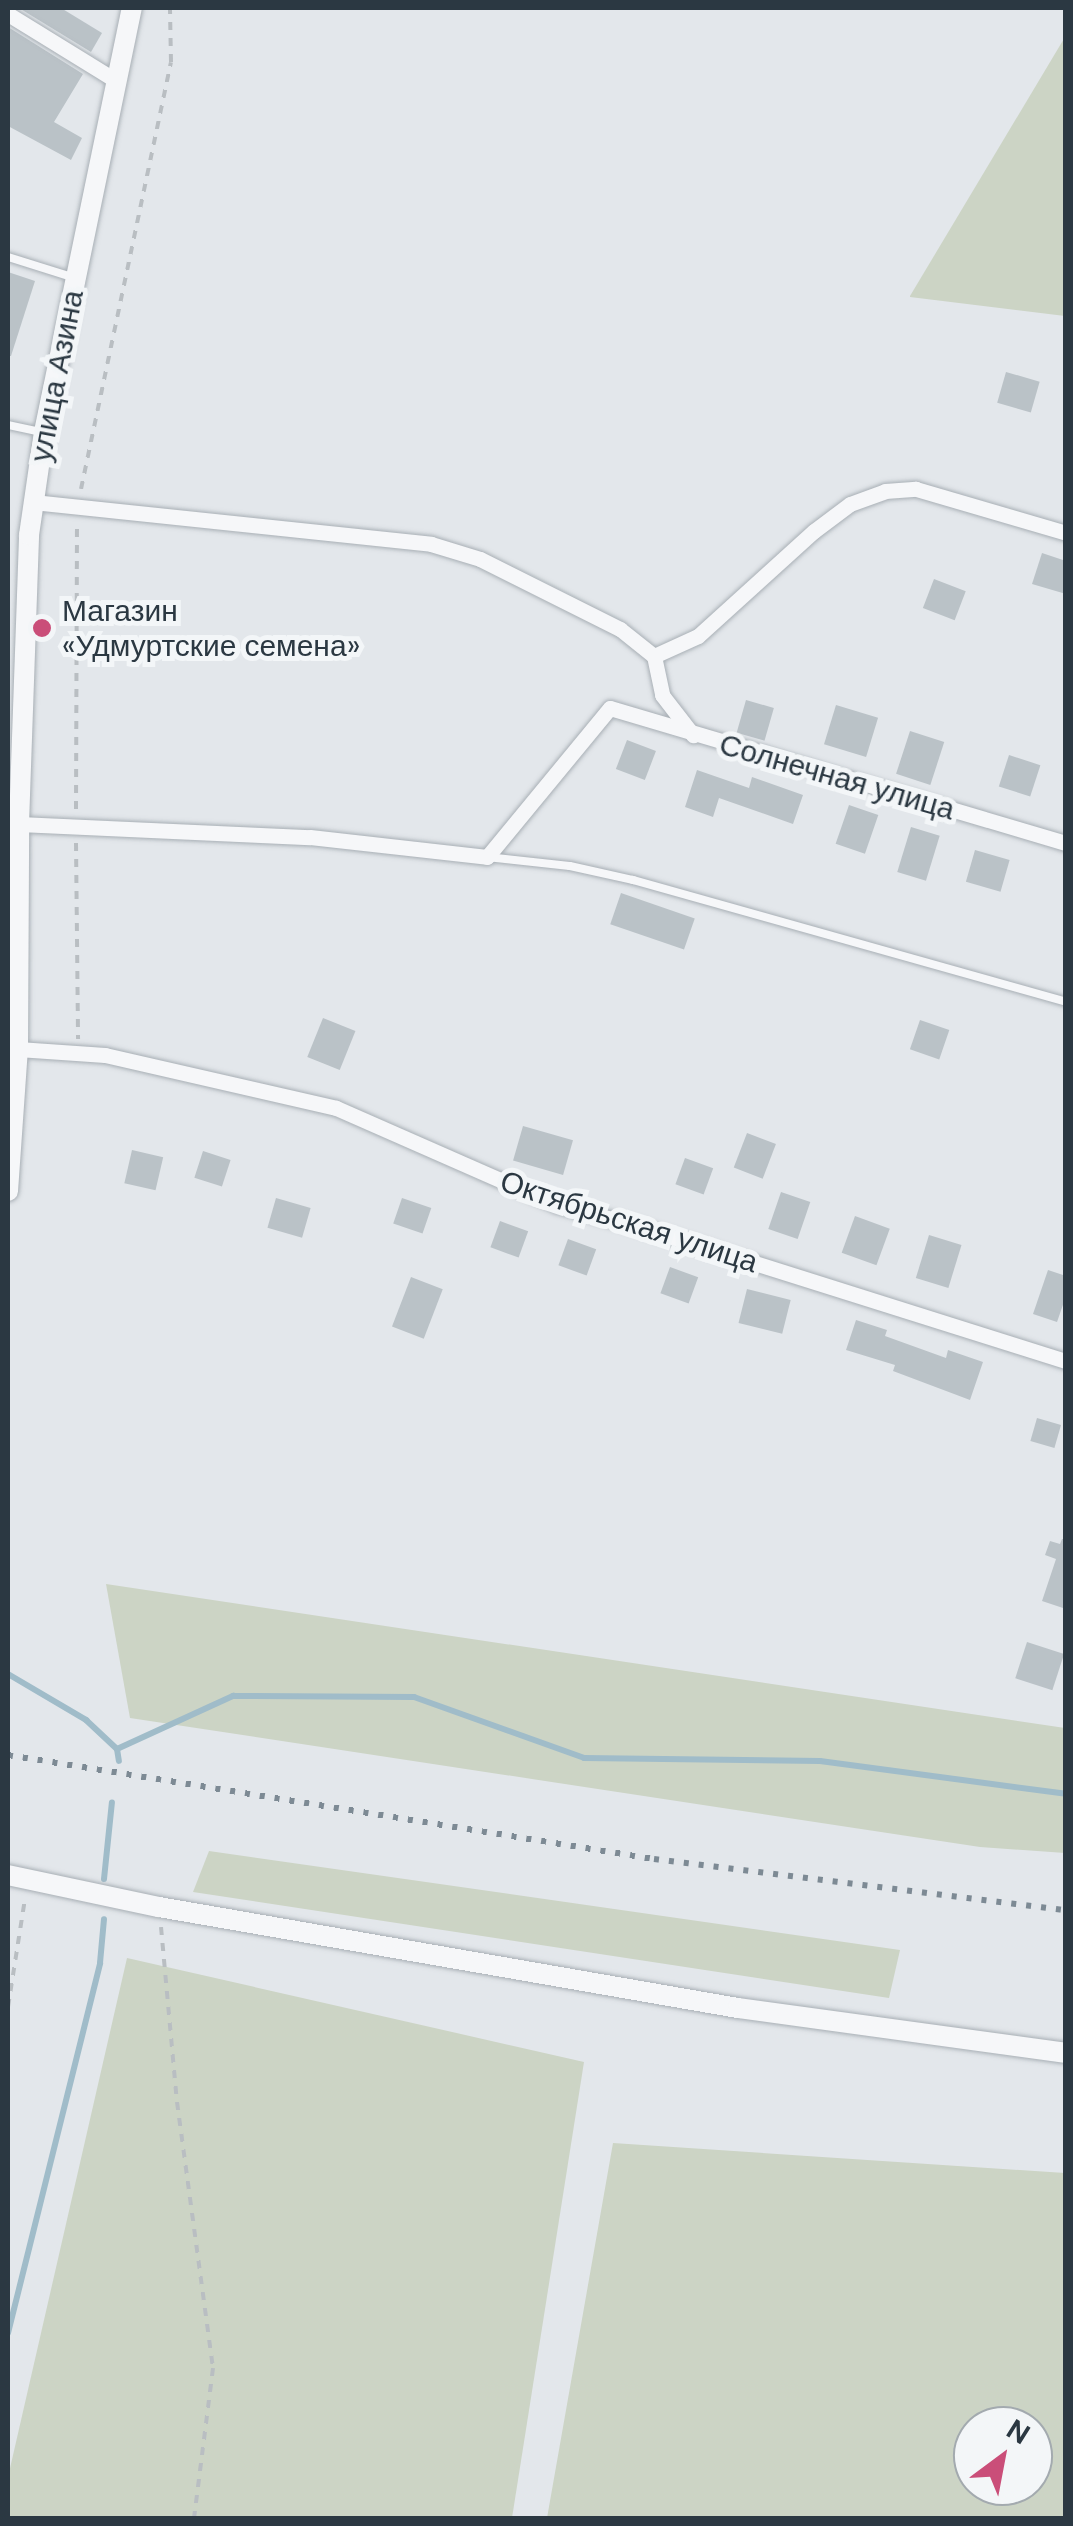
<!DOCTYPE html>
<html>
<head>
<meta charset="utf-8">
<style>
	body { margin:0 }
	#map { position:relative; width:1073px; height:2526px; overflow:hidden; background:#e3e7eb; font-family:"DM Sans",sans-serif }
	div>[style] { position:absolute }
	.green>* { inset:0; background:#ccd4c5 }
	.stream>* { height:6px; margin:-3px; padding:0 3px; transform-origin:3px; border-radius:3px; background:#a0bcc9 }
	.building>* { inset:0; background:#bac2c7; transform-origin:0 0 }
	.path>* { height:4px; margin-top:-2px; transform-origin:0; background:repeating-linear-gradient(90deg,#b9bec2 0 8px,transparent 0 16px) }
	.roads { filter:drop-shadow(0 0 2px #a8afb5) drop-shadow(0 0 2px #a8afb5) }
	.service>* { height:8px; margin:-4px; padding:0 4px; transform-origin:4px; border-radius:4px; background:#f6f7f9 }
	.minor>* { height:15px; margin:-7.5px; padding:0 7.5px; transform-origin:7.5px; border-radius:7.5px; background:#f6f7f9 }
	.tertiary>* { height:20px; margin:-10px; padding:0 10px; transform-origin:10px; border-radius:10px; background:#f6f7f9 }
	.rail>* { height:6px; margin-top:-3px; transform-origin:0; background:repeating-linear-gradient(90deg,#7d8a94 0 5px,transparent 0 15px) }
	.dots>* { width:28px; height:28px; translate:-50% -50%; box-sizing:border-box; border:5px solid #f3f6f8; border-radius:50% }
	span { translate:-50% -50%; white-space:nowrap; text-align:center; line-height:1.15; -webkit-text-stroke:10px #f3f6f8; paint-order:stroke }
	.street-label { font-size:30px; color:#2b3842 }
	.poi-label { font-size:30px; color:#2b3842 }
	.left { translate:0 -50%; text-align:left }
	.frame { position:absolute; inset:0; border:10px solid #2b3842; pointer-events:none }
	.north { position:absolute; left:953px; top:2406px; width:100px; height:100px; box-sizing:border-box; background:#f3f6f8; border:2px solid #a3aaaf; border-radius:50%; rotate:32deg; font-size:28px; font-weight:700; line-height:40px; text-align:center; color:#2b3842 }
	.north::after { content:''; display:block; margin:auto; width:35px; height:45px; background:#ca4e79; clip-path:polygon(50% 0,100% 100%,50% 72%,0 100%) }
</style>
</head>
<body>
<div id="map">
	<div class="green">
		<i style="clip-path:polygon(1065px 37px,1065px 316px,910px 297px,910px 296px)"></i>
		<i style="clip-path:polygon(106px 1584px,1065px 1728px,1065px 1853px,980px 1847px,130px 1718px)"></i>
		<i style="clip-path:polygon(209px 1851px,900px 1950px,889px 1998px,193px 1892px)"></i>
		<i style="clip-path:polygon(127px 1958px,584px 2062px,512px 2518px,8px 2518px,8px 2477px)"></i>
		<i style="clip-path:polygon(evenodd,613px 2143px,1065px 2173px,1065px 2518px,547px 2518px,613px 2143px,1033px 2426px,1033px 2486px,973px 2486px,973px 2426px,1033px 2426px)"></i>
	</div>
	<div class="stream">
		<i style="left:8px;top:1674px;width:91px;rotate:30.5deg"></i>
		<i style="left:86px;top:1720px;width:42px;rotate:43.1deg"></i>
		<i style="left:117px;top:1749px;width:12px;rotate:81deg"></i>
		<i style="left:117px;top:1749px;width:128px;rotate:-24.6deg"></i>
		<i style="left:233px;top:1696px;width:181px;rotate:0.3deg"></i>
		<i style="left:414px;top:1697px;width:181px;rotate:19.7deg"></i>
		<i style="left:584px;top:1758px;width:236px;rotate:0.7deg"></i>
		<i style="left:820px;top:1761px;width:248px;rotate:7.6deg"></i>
		<i style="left:104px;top:1879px;width:77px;rotate:-84.1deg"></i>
		<i style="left:8px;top:2333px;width:381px;rotate:-76deg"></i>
		<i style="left:100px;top:1963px;width:44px;rotate:-84.8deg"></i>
	</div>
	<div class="building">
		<i style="clip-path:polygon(19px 8px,61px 8px,102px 33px,91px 52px)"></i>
		<i style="clip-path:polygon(8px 27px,83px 74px,54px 122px,82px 138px,71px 160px,8px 126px)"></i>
		<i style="clip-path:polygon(8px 272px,35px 281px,11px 356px,8px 356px)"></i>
		<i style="left:1006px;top:372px;width:35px;height:32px;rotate:16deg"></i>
		<i style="clip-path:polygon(1042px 553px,1066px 561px,1066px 594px,1032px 584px)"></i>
		<i style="left:934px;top:579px;width:34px;height:31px;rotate:21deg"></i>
		<i style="left:746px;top:700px;width:29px;height:34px;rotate:16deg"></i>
		<i style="left:836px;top:705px;width:44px;height:41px;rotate:17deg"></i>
		<i style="left:910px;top:731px;width:36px;height:45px;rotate:18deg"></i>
		<i style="left:627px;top:740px;width:31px;height:31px;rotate:21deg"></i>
		<i style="left:1009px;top:755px;width:33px;height:33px;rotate:18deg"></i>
		<i style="clip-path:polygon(697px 770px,749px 788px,752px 777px,803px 795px,793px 824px,719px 798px,713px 817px,685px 807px)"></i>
		<i style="left:849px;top:805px;width:31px;height:41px;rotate:19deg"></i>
		<i style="left:911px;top:827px;width:30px;height:47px;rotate:17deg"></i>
		<i style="left:975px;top:850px;width:36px;height:33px;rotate:16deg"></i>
		<i style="left:621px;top:893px;width:78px;height:33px;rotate:19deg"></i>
		<i style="left:323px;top:1018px;width:35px;height:42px;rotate:22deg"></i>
		<i style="left:920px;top:1020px;width:31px;height:31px;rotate:19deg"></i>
		<i style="left:523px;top:1126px;width:52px;height:36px;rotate:16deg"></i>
		<i style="left:747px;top:1133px;width:31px;height:37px;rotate:21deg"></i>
		<i style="left:132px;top:1150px;width:32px;height:34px;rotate:13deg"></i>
		<i style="left:203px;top:1151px;width:29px;height:28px;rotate:18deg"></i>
		<i style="left:685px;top:1158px;width:30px;height:28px;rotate:20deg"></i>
		<i style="left:781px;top:1192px;width:31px;height:39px;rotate:19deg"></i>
		<i style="left:276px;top:1198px;width:36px;height:31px;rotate:16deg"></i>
		<i style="left:402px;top:1198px;width:31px;height:27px;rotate:19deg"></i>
		<i style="left:855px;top:1216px;width:37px;height:39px;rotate:20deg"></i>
		<i style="left:500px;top:1221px;width:30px;height:28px;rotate:20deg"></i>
		<i style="left:929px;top:1235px;width:34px;height:45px;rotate:17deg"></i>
		<i style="left:568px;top:1239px;width:30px;height:28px;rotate:20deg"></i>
		<i style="left:670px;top:1267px;width:30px;height:28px;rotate:20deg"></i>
		<i style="clip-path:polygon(1048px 1270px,1066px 1276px,1066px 1296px,1057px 1322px,1033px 1314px)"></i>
		<i style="left:411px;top:1277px;width:34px;height:53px;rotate:21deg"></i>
		<i style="left:747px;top:1289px;width:45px;height:35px;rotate:14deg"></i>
		<i style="clip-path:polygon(856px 1320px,887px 1330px,885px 1336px,946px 1358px,948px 1350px,983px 1362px,970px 1400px,893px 1371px,895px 1365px,846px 1350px)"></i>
		<i style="left:1037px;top:1418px;width:25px;height:24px;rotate:16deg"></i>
		<i style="clip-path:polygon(1062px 1539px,1066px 1539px,1066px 1609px,1042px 1601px,1056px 1559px,1045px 1555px,1050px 1541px,1060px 1544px)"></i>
		<i style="left:1027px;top:1642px;width:39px;height:38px;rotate:18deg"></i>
	</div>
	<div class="path">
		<i style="left:81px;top:489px;width:436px;rotate:-78.1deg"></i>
		<i style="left:171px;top:62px;width:54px;rotate:-91.1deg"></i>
		<i style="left:76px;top:809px;width:286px;rotate:-89.8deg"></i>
		<i style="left:76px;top:843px;width:196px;rotate:89.4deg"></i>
		<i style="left:161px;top:1927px;width:176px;rotate:84.8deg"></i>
		<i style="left:177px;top:2102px;width:268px;rotate:82.3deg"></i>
		<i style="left:213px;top:2368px;width:151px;rotate:97.2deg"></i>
		<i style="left:8px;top:2007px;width:110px;rotate:-81.1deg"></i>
	</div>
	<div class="roads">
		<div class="service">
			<i style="left:8px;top:257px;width:70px;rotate:17.4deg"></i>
			<i style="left:8px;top:425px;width:35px;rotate:12deg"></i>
			<i style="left:487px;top:857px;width:83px;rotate:6.2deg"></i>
			<i style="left:570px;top:866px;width:65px;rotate:12.5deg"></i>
			<i style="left:633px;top:880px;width:450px;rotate:15.7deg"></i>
		</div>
		<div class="minor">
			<i style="left:8px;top:14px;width:129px;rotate:31.7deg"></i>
			<i style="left:33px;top:502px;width:400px;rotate:6deg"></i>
			<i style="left:431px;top:544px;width:51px;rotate:17deg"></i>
			<i style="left:480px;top:559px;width:157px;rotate:26.6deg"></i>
			<i style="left:620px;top:629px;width:43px;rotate:38.5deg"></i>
			<i style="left:654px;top:656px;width:40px;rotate:78deg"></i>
			<i style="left:662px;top:695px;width:51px;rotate:52.2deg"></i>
			<i style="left:654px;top:656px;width:48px;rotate:-24.4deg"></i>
			<i style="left:698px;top:636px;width:156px;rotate:-42.2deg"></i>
			<i style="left:814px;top:531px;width:45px;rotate:-36.9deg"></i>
			<i style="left:850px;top:504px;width:37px;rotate:-20deg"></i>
			<i style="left:885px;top:491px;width:31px;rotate:-4deg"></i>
			<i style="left:916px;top:489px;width:156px;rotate:16.3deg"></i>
			<i style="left:19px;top:824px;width:291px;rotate:2.6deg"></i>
			<i style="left:310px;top:837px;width:178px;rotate:6.4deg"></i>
			<i style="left:487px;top:857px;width:193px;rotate:-50.5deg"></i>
			<i style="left:610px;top:708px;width:476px;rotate:16.5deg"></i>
			<i style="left:18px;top:1049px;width:87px;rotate:3.9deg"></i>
			<i style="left:105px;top:1055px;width:237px;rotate:12.9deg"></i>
			<i style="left:336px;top:1108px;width:241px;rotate:23.7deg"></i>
			<i style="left:557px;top:1205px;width:76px;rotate:14.4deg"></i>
			<i style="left:631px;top:1224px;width:456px;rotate:17.5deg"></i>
		</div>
		<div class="tertiary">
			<i style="left:8px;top:1191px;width:142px;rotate:-86deg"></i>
			<i style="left:18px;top:1049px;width:225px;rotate:-89.7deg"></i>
			<i style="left:19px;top:824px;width:289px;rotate:-88deg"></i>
			<i style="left:29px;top:535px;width:104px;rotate:-81.7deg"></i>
			<i style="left:44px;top:432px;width:433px;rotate:-78.3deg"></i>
			<i style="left:8px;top:1875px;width:154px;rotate:12deg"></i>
			<i style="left:159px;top:1907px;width:588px;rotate:9.9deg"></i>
			<i style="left:738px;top:2008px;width:331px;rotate:7.8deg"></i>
		</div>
	</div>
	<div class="rail">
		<i style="left:8px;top:1755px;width:654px;rotate:9.15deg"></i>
		<i style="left:654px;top:1859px;width:415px;rotate:7.1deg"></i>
	</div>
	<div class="dots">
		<i style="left:42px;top:628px;background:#ca4e79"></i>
	</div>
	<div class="street-label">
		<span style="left:57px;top:376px;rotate:-79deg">улица Азина</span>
		<span style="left:837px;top:777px;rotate:16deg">Солнечная улица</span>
		<span style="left:629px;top:1222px;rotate:18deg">Октябрьская улица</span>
	</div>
	<div class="poi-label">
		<span class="left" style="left:62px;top:628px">Магазин<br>«Удмуртские семена»</span>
	</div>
	<div class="frame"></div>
	<div class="north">N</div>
</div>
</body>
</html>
